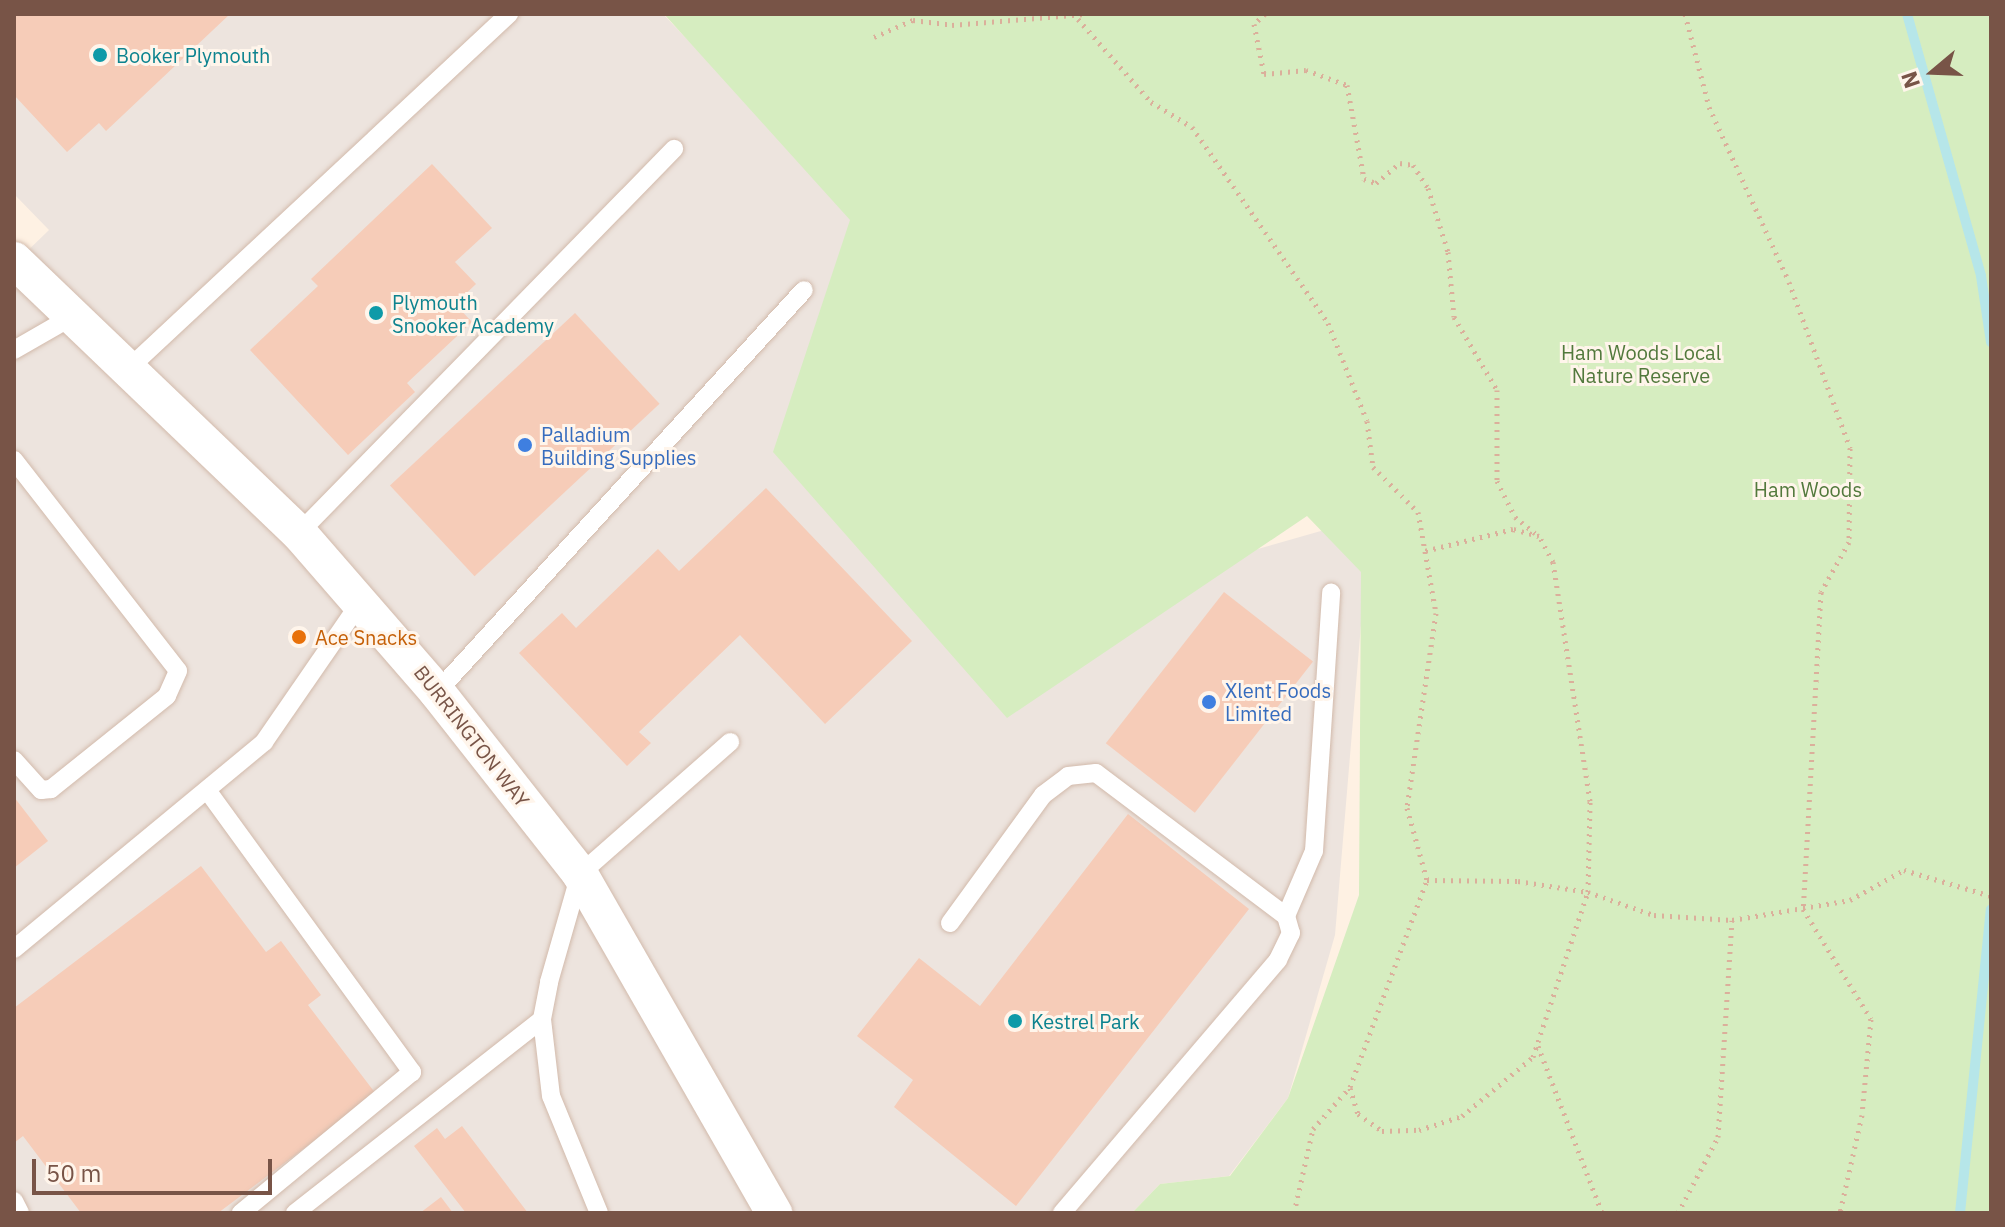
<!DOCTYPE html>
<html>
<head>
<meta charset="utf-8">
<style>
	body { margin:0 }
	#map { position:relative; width:2005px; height:1227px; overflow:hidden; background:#fef1e3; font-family:"IBM Plex Sans",sans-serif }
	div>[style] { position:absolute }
	.industrial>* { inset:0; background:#ede4de }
	.green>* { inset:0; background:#d6edc0 }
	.stream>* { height:10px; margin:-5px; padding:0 5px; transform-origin:5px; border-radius:5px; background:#b6e6e9 }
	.building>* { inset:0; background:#f6ccb8; transform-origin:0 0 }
	.path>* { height:5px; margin-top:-2.5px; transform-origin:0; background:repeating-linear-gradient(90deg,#dbaf9b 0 2px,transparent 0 8px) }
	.roads { filter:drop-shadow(0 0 2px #d2baab) drop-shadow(0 0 2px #d2baab) }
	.lane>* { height:18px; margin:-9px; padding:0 9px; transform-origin:9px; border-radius:9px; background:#fff }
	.street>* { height:36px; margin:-18px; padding:0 18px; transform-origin:18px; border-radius:18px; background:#fff }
	.dots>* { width:22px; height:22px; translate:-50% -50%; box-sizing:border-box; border:4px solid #fff5eb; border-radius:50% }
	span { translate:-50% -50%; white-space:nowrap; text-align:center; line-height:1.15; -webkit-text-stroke:6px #fff5eb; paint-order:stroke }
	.culture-label { font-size:20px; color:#0d838f }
	.left { translate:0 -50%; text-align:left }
	.park-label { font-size:20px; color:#52793c }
	.shop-label { font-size:20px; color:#366cbe }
	.food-label { font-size:20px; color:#c56008 }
	.street-label { font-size:20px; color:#785447 }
	.frame { position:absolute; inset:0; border:16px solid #785447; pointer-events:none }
	.north { position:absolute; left:1893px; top:32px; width:80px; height:80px; -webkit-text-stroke:6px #fff5eb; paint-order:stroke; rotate:251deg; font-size:22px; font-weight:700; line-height:32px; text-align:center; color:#785447 }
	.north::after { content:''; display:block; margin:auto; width:28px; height:36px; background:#785447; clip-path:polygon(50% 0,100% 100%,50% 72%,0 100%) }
	.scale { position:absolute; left:32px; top:1159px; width:240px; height:36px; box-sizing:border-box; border:4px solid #785447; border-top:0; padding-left:10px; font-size:24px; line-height:28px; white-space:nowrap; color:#785447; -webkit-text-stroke:6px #fff5eb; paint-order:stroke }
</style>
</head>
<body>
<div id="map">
	<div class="industrial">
		<i style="clip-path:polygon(14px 14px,663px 14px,868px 229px,1226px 558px,1370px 517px,1335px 935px,1288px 1098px,1229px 1176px,1160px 1184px,1132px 1213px,14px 1213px,14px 264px,49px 230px,14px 194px)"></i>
	</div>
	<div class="green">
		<i style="clip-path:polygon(664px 14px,1991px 14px,1991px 1213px,1132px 1213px,1160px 1184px,1230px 1176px,1288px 1098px,1359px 895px,1361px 572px,1307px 516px,1007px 718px,773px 452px,850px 220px)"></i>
	</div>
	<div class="stream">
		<i style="left:1907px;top:14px;width:272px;rotate:74.2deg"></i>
		<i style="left:1981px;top:276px;width:67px;rotate:81.4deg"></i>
		<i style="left:1960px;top:1213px;width:305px;rotate:-84.2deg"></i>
	</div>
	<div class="building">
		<i style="clip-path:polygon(14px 14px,230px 14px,106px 131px,99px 123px,67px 152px,14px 95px)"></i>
		<i style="clip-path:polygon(432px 164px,492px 228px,455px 262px,476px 284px,455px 304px,472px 322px,407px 383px,415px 392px,348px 455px,250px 350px,318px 286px,311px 279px)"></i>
		<i style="left:575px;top:313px;width:124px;height:253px;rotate:47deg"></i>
		<i style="clip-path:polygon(766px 488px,912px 641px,825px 724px,740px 635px,639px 732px,651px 743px,627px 766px,519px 653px,562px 613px,576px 628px,658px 549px,679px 571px)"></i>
		<i style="left:1224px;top:592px;width:113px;height:192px;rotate:38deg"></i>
		<i style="left:306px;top:629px;width:10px;height:19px;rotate:73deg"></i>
		<i style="clip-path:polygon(14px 797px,48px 841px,14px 868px)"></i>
		<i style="clip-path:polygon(1128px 814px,1249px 909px,1016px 1206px,894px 1107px,913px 1080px,857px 1036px,919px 958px,980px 1006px)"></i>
		<i style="clip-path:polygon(201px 866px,266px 952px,281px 941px,321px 995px,308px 1005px,376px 1094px,218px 1213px,81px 1213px,23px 1136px,14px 1143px,14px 1008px)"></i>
		<i style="clip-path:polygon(462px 1126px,528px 1213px,466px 1213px,414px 1146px,437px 1128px,445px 1139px)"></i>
		<i style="clip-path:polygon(441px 1197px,453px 1213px,420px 1213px)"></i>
	</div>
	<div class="path">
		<i style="left:1265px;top:14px;width:15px;rotate:138deg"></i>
		<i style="left:1254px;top:24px;width:51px;rotate:78.7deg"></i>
		<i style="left:1264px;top:74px;width:42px;rotate:-5.4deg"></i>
		<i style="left:1306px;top:70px;width:44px;rotate:20.1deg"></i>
		<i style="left:1347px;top:85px;width:96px;rotate:79.7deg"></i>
		<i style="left:1364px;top:179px;width:13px;rotate:18deg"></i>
		<i style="left:1376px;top:183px;width:31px;rotate:-40deg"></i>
		<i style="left:1400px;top:163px;width:13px;rotate:9deg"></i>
		<i style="left:1413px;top:165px;width:27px;rotate:57deg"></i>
		<i style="left:1428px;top:188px;width:67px;rotate:72.6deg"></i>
		<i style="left:1448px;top:252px;width:65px;rotate:84.7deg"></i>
		<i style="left:1454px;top:317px;width:85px;rotate:59.5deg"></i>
		<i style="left:1497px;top:390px;width:91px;rotate:90deg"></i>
		<i style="left:1497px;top:481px;width:40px;rotate:63.4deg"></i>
		<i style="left:1515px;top:517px;width:26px;rotate:39deg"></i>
		<i style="left:1685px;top:14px;width:96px;rotate:75.5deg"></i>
		<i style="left:1709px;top:107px;width:192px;rotate:65.4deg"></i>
		<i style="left:1789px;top:282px;width:177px;rotate:69.8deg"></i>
		<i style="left:1850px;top:448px;width:94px;rotate:90.6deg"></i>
		<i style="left:1849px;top:542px;width:57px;rotate:119.2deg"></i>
		<i style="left:1821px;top:592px;width:318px;rotate:93.2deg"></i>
		<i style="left:1803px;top:909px;width:129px;rotate:58.3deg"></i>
		<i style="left:1871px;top:1019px;width:96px;rotate:95.4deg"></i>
		<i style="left:1862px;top:1115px;width:100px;rotate:102.7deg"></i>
		<i style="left:1078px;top:19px;width:111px;rotate:48.7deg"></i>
		<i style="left:1151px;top:102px;width:48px;rotate:31.4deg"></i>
		<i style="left:1192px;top:127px;width:239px;rotate:55.2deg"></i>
		<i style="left:1328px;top:323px;width:105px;rotate:68.3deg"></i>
		<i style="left:1367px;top:421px;width:46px;rotate:82.6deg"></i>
		<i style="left:1373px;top:467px;width:64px;rotate:45deg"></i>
		<i style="left:1418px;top:512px;width:103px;rotate:79.9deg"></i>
		<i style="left:1436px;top:613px;width:197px;rotate:98.5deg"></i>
		<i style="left:1407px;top:808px;width:75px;rotate:74.5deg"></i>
		<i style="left:874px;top:37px;width:43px;rotate:-23.6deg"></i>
		<i style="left:913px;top:20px;width:39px;rotate:7deg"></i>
		<i style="left:952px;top:25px;width:133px;rotate:-4.7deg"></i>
		<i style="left:1538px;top:1046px;width:179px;rotate:69deg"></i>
		<i style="left:1350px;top:1088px;width:27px;rotate:73deg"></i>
		<i style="left:1358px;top:1114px;width:29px;rotate:35deg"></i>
		<i style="left:1382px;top:1131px;width:37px;rotate:-2deg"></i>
		<i style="left:1419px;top:1130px;width:45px;rotate:-18deg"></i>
		<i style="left:1462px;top:1116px;width:92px;rotate:-39.7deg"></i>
		<i style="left:1533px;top:1057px;width:174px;rotate:-71.6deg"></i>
		<i style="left:1588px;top:892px;width:91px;rotate:-88.7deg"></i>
		<i style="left:1590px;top:801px;width:242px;rotate:-98.8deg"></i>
		<i style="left:1553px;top:562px;width:30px;rotate:-118deg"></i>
		<i style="left:1539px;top:536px;width:27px;rotate:-165deg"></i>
		<i style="left:1513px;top:529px;width:91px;rotate:166deg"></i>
		<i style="left:1294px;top:1213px;width:86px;rotate:-77.3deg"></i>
		<i style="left:1313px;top:1129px;width:56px;rotate:-48.6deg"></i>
		<i style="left:1350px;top:1087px;width:221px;rotate:-69.6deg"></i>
		<i style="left:1427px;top:880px;width:91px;rotate:0.6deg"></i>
		<i style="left:1518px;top:881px;width:71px;rotate:8.9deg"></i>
		<i style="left:1588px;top:892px;width:70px;rotate:19.2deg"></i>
		<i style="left:1654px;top:915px;width:78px;rotate:3.7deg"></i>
		<i style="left:1732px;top:920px;width:120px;rotate:-9.6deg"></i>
		<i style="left:1850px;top:900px;width:62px;rotate:-29.1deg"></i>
		<i style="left:1904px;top:870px;width:91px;rotate:16.6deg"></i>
		<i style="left:1678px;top:1213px;width:86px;rotate:-62.2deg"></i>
		<i style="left:1718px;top:1137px;width:217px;rotate:-86.3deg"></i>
	</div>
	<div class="roads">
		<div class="lane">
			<i style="left:14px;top:350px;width:62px;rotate:-29.9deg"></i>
			<i style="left:126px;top:371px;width:524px;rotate:-42.99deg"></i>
			<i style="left:14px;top:460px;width:267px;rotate:52.1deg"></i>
			<i style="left:178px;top:671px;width:27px;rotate:114deg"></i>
			<i style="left:167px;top:696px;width:149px;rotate:141.3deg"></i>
			<i style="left:51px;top:789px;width:10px;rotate:174deg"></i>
			<i style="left:41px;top:790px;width:40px;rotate:-132deg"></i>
			<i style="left:299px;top:533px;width:537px;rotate:-45.68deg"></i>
			<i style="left:437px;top:692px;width:544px;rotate:-47.61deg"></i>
			<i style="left:207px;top:790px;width:349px;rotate:54deg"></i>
			<i style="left:412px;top:1072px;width:222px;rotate:140.5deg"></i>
			<i style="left:1286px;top:916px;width:71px;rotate:-66.7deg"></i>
			<i style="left:1314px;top:851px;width:259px;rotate:-86.2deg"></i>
			<i style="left:950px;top:923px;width:158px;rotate:-54deg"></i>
			<i style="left:1043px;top:795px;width:31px;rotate:-37deg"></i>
			<i style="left:1068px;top:776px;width:28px;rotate:-6deg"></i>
			<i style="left:1096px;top:773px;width:238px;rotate:37deg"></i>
			<i style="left:1286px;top:916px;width:18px;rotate:74deg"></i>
			<i style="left:1291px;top:933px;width:30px;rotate:116deg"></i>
			<i style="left:1278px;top:960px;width:333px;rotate:130.5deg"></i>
			<i style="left:14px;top:949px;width:325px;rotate:-39.6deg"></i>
			<i style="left:264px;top:742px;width:173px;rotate:-55.4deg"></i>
			<i style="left:14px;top:1201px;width:13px;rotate:63deg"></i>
			<i style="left:295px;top:1213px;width:314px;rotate:-38.1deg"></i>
			<i style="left:599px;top:1213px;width:126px;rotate:-112.3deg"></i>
			<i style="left:551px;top:1096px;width:78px;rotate:-96.7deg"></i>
			<i style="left:542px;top:1019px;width:38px;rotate:-79deg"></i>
			<i style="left:549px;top:982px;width:112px;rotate:-74deg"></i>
			<i style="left:580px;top:874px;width:200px;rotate:-41.3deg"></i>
		</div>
		<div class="street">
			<i style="left:14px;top:260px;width:395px;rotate:43.8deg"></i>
			<i style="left:299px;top:533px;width:211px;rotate:49deg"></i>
			<i style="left:437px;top:692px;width:231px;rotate:51.8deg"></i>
			<i style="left:580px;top:874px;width:391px;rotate:60.2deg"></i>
		</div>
	</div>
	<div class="dots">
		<i style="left:100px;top:55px;background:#0f9aa8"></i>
		<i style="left:376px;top:313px;background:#0f9aa8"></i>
		<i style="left:525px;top:445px;background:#3f7fe0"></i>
		<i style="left:299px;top:637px;background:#e8710a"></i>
		<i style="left:1209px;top:702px;background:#3f7fe0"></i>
		<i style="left:1015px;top:1021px;background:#0f9aa8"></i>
	</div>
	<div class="culture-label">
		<span class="left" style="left:116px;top:55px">Booker Plymouth</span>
		<span class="left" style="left:392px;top:314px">Plymouth<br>Snooker Academy</span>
		<span class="left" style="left:1031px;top:1021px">Kestrel Park</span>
	</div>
	<div class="park-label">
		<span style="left:1641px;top:364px">Ham Woods Local<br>Nature Reserve</span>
		<span style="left:1808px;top:489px">Ham Woods</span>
	</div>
	<div class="shop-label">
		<span class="left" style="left:541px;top:446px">Palladium<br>Building Supplies</span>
		<span class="left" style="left:1225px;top:702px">Xlent Foods<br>Limited</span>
	</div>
	<div class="food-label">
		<span class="left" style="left:315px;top:637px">Ace Snacks</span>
	</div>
	<div class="street-label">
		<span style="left:472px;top:736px;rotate:52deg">BURRINGTON WAY</span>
	</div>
	<div class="frame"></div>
	<div class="north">N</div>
	<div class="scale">50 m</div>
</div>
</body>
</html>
